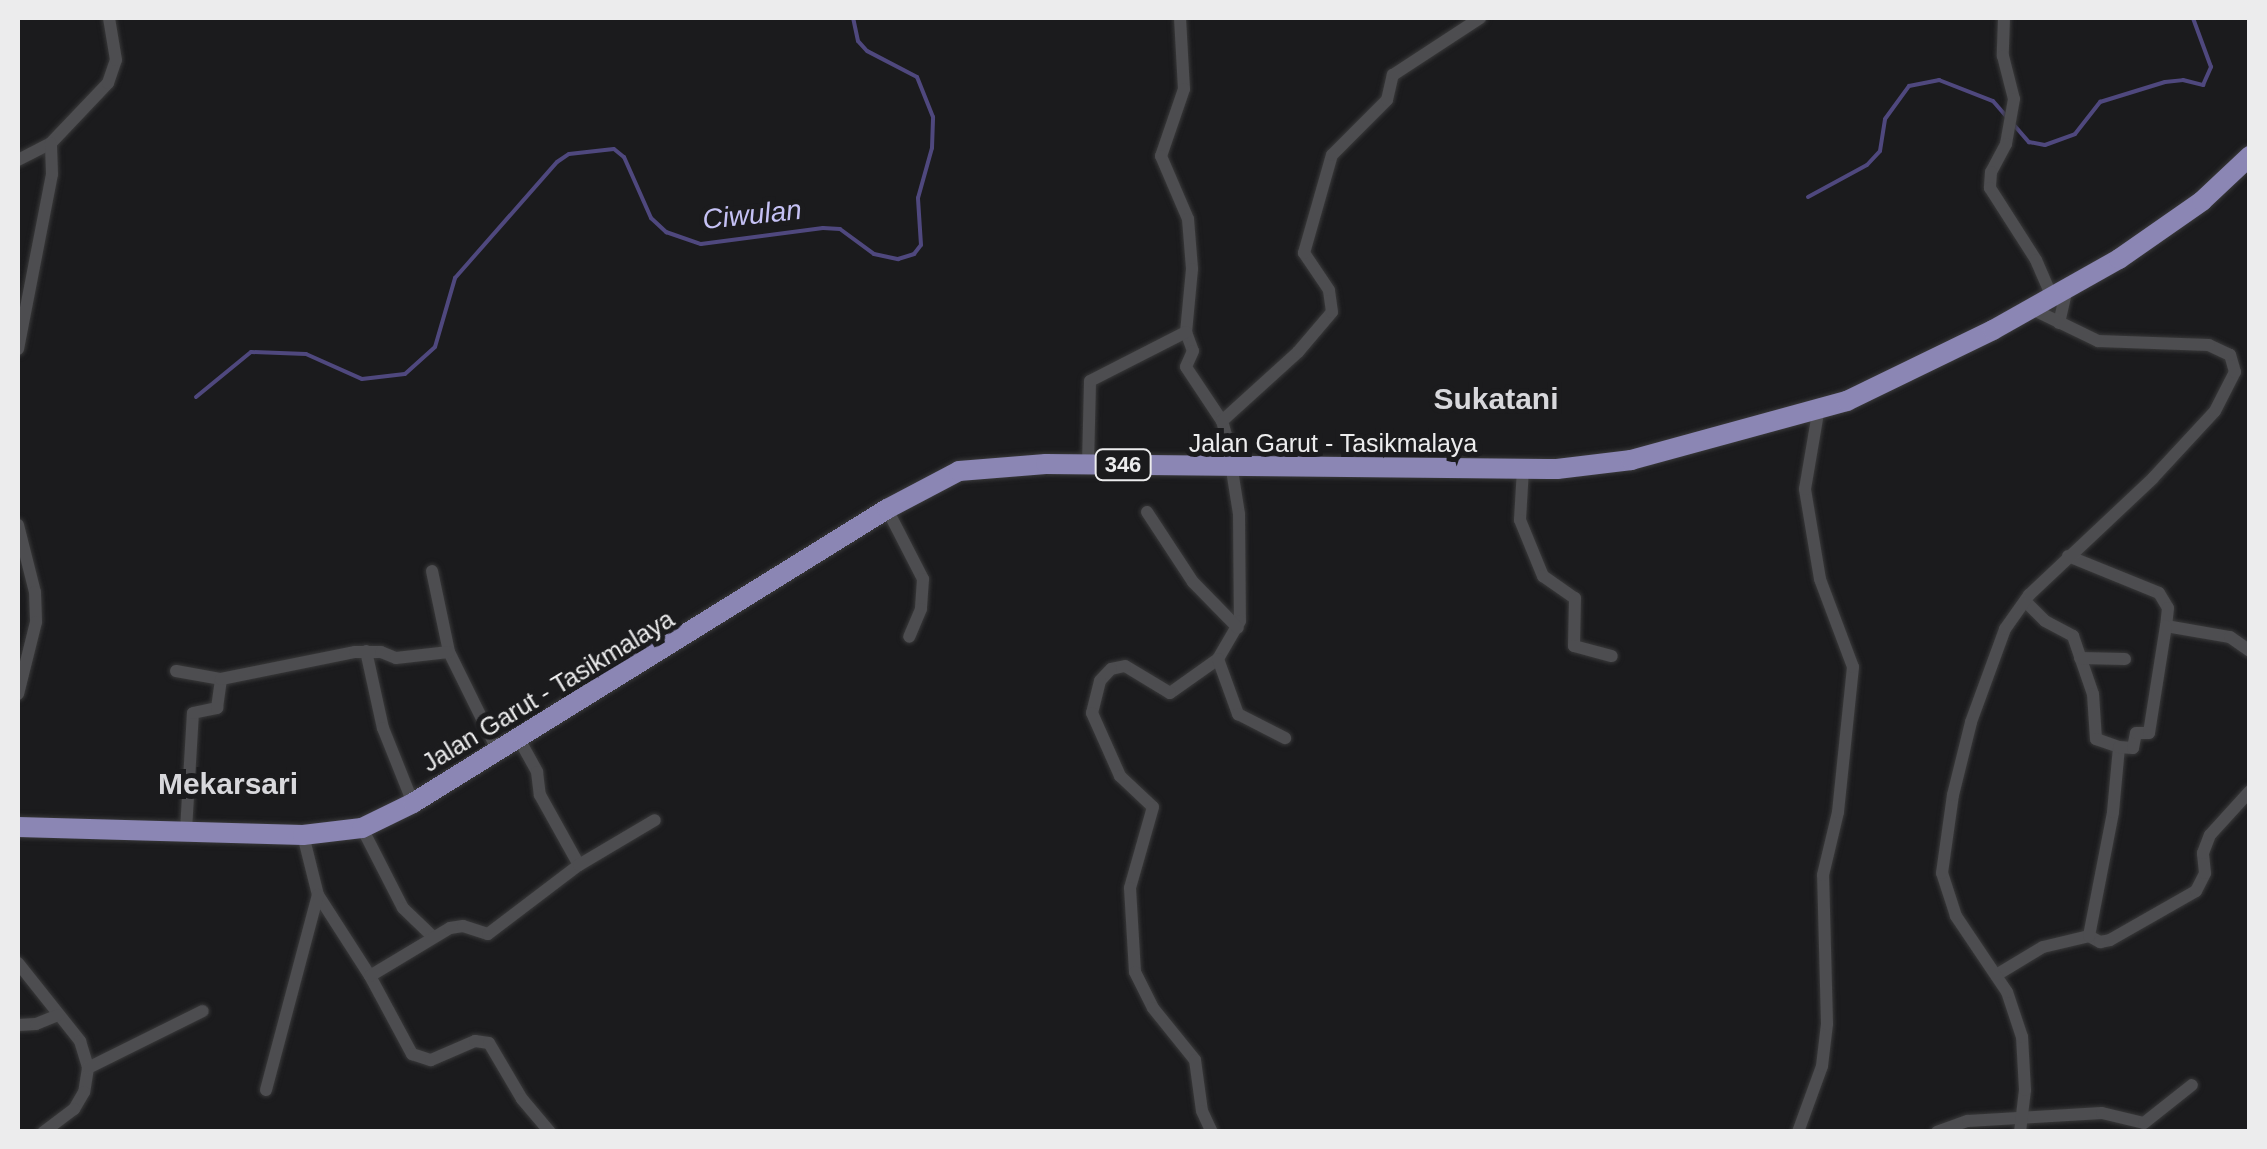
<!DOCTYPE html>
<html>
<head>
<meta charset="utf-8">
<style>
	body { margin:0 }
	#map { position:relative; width:2267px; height:1149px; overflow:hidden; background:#1b1b1d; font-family:Arial,sans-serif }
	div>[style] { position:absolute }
	.stream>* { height:4px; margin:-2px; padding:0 2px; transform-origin:2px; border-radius:2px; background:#4f487e }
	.roads { filter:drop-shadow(0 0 2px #39393a) drop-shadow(0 0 2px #39393a) }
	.street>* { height:12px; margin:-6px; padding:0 6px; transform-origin:6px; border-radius:6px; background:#4d4d50 }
	.primary>* { height:20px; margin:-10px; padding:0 10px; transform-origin:10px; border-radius:10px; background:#8b86b4 }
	span { translate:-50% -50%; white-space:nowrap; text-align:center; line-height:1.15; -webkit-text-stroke:10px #1b1b1d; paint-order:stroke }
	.shield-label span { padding:2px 8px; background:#1b1b1d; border:2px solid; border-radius:8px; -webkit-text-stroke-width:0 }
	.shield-label { font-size:22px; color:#ececed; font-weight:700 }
	.street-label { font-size:25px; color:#ececed }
	.water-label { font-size:28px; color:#c5c1f4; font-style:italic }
	.quarter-label { font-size:30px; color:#d8d8dc; font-weight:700 }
	.frame { position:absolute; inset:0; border:20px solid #ececed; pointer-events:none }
</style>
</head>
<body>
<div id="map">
	<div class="stream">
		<i style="left:2014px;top:125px;width:23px;rotate:49deg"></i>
		<i style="left:2029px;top:142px;width:16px;rotate:11deg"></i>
		<i style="left:2045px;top:145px;width:32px;rotate:-20deg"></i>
		<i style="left:2075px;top:134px;width:41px;rotate:-52deg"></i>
		<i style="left:2100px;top:102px;width:68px;rotate:-17.1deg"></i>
		<i style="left:2165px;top:82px;width:18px;rotate:-6deg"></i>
		<i style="left:2183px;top:80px;width:21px;rotate:14deg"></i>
		<i style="left:2203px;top:85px;width:20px;rotate:-66deg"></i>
		<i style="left:2211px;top:67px;width:52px;rotate:-110.2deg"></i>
		<i style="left:1808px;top:197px;width:67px;rotate:-28.5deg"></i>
		<i style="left:1867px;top:165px;width:19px;rotate:-47deg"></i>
		<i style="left:1880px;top:151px;width:32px;rotate:-81deg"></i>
		<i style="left:1885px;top:119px;width:41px;rotate:-54deg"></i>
		<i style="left:1909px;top:86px;width:31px;rotate:-11deg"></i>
		<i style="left:1939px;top:80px;width:58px;rotate:21.3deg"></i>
		<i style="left:1993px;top:101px;width:23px;rotate:49deg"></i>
		<i style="left:196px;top:397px;width:71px;rotate:-39.3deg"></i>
		<i style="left:251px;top:352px;width:55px;rotate:2.1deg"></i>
		<i style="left:306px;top:354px;width:61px;rotate:24.1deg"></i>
		<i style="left:362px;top:379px;width:43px;rotate:-6.6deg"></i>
		<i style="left:405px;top:374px;width:40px;rotate:-42deg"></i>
		<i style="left:435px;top:347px;width:72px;rotate:-73.8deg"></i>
		<i style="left:455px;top:278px;width:154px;rotate:-48.7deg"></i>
		<i style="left:557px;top:162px;width:14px;rotate:-34deg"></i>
		<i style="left:569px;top:154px;width:45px;rotate:-6.3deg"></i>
		<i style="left:614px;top:149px;width:13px;rotate:39deg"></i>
		<i style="left:624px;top:157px;width:67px;rotate:66.1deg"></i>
		<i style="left:651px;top:218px;width:21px;rotate:43deg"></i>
		<i style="left:666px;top:232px;width:37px;rotate:19deg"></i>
		<i style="left:701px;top:244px;width:123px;rotate:-7.5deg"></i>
		<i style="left:823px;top:228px;width:17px;rotate:3deg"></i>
		<i style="left:840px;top:229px;width:42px;rotate:36.3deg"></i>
		<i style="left:874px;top:254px;width:25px;rotate:12deg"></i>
		<i style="left:898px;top:259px;width:17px;rotate:-17deg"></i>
		<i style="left:914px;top:254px;width:11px;rotate:-52deg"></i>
		<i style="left:921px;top:245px;width:47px;rotate:-93.7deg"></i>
		<i style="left:918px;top:198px;width:52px;rotate:-74.4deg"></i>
		<i style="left:932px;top:148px;width:31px;rotate:-88deg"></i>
		<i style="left:933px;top:117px;width:43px;rotate:-111.8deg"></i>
		<i style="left:917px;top:77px;width:56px;rotate:-152.5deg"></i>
		<i style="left:867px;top:51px;width:13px;rotate:-132deg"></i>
		<i style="left:858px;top:41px;width:24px;rotate:-102deg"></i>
	</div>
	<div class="roads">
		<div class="street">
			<i style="left:1180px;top:18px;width:71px;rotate:86.8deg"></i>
			<i style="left:1184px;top:89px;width:71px;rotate:108.9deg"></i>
			<i style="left:1161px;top:156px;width:69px;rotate:66.8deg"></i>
			<i style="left:1188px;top:219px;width:50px;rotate:85.4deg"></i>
			<i style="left:1192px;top:269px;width:63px;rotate:95.4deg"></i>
			<i style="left:1186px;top:332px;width:20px;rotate:70deg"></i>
			<i style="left:1193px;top:351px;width:17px;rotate:114deg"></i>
			<i style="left:1186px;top:367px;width:65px;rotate:56.3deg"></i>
			<i style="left:1222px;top:421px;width:19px;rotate:74deg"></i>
			<i style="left:1227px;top:439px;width:76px;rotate:80.9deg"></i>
			<i style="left:1239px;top:514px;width:107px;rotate:89.5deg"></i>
			<i style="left:1240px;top:621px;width:44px;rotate:120.1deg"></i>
			<i style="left:1218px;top:659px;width:59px;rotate:144.7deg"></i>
			<i style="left:1170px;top:693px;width:52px;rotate:-149deg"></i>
			<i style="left:1125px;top:666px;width:14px;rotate:168deg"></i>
			<i style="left:1111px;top:669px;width:16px;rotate:133deg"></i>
			<i style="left:1100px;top:681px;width:33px;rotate:104deg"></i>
			<i style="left:1092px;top:713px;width:69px;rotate:66deg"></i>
			<i style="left:1120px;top:776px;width:45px;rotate:43.2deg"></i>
			<i style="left:1153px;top:807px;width:84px;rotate:105.9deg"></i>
			<i style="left:1130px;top:888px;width:84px;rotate:86.6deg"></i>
			<i style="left:1135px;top:972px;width:40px;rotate:63.4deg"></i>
			<i style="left:1153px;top:1008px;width:67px;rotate:51.1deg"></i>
			<i style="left:1195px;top:1060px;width:51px;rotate:82.2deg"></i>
			<i style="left:1202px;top:1111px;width:23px;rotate:65deg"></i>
			<i style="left:2004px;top:18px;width:38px;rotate:92deg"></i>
			<i style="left:2003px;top:56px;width:44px;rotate:75.7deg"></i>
			<i style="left:2014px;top:99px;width:46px;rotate:100.1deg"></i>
			<i style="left:2006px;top:144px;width:32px;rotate:118deg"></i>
			<i style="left:1991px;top:172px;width:16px;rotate:94deg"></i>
			<i style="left:1990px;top:188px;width:85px;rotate:57.4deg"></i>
			<i style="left:2036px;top:260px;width:40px;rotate:66.6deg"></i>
			<i style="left:18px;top:160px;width:37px;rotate:-27deg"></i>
			<i style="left:51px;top:143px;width:83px;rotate:-46.5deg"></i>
			<i style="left:108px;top:83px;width:24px;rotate:-71deg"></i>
			<i style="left:116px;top:60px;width:43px;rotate:-99.5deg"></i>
			<i style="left:2059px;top:323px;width:35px;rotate:-77deg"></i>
			<i style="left:18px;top:349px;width:178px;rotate:-79deg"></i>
			<i style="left:52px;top:174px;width:31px;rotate:-92deg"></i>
			<i style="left:1222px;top:421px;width:103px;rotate:-42.2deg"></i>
			<i style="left:1298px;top:352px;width:52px;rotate:-49.6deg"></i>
			<i style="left:1332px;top:312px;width:22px;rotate:-98deg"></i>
			<i style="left:1329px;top:290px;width:45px;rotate:-124deg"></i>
			<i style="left:1304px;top:253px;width:102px;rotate:-74.1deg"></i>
			<i style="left:1332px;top:155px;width:78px;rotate:-45deg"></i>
			<i style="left:1387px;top:100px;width:26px;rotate:-77deg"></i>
			<i style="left:1393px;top:75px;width:104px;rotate:-33.2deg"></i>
			<i style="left:1088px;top:464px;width:83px;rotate:-88.6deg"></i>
			<i style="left:1090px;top:381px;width:108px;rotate:-27deg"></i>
			<i style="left:1523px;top:469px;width:51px;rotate:93.4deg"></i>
			<i style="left:1520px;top:520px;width:61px;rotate:67.7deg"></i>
			<i style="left:1543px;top:576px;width:39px;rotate:35deg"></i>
			<i style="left:1575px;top:598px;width:48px;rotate:91.2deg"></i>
			<i style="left:1574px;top:646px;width:39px;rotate:15deg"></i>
			<i style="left:887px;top:509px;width:79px;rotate:62.8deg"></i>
			<i style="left:923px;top:579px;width:30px;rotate:94deg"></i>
			<i style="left:921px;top:609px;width:30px;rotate:113deg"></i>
			<i style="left:1147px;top:512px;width:84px;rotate:56.7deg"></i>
			<i style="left:1193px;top:582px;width:64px;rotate:45.6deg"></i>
			<i style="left:18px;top:525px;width:69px;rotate:75.8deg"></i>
			<i style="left:35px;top:592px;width:30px;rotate:88deg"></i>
			<i style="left:36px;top:622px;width:74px;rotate:104deg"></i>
			<i style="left:2068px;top:556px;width:98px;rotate:22.1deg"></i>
			<i style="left:2159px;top:593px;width:17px;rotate:59deg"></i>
			<i style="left:2168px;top:608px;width:18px;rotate:96deg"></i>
			<i style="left:2166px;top:626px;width:65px;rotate:9.8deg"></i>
			<i style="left:2230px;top:637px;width:24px;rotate:35deg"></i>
			<i style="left:432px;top:571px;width:83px;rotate:78.1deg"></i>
			<i style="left:449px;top:652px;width:110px;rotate:63.7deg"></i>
			<i style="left:2025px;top:601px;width:28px;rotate:45deg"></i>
			<i style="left:2045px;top:621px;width:32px;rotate:28deg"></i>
			<i style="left:2073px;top:636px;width:61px;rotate:71deg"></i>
			<i style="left:2093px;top:694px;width:45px;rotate:86.2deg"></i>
			<i style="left:2096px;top:739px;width:24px;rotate:19deg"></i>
			<i style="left:366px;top:651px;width:79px;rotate:77.6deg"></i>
			<i style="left:383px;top:728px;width:81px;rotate:68.2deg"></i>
			<i style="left:2080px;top:658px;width:45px;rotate:1.3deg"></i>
			<i style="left:1218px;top:659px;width:59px;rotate:70deg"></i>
			<i style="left:1238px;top:714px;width:53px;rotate:27.1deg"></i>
			<i style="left:176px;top:671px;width:46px;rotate:10.1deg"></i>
			<i style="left:519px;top:739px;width:38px;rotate:61deg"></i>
			<i style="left:537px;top:772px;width:23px;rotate:83deg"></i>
			<i style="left:540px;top:795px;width:80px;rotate:60.9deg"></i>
			<i style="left:362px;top:828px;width:90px;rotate:62.9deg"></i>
			<i style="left:403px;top:908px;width:42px;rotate:44deg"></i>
			<i style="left:186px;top:830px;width:117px;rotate:-86.6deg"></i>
			<i style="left:193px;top:713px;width:25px;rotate:-12deg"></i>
			<i style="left:217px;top:708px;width:29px;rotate:-82deg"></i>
			<i style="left:221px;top:679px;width:137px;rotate:-11.4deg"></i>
			<i style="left:355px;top:652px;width:26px"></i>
			<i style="left:381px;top:652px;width:16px;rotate:22deg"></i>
			<i style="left:396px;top:658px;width:53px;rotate:-6.5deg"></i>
			<i style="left:303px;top:835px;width:62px;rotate:76deg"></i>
			<i style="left:318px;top:895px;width:96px;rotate:57.3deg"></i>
			<i style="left:370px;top:976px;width:89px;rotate:61.7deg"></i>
			<i style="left:412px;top:1054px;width:20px;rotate:18deg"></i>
			<i style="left:431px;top:1060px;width:48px;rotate:-23.4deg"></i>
			<i style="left:475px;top:1041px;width:14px;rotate:8deg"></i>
			<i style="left:489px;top:1043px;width:65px;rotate:59.5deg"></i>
			<i style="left:522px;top:1099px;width:43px;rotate:49.7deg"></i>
			<i style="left:2089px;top:936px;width:13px;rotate:29deg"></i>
			<i style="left:2100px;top:942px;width:10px;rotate:-11deg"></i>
			<i style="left:2110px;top:940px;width:99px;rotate:-29.7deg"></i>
			<i style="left:2196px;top:891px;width:20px;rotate:-63deg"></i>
			<i style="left:2205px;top:873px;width:20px;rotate:-96deg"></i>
			<i style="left:2203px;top:853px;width:19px;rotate:-69deg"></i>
			<i style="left:2210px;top:835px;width:59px;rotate:-47.7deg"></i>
			<i style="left:18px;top:963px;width:100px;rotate:51.5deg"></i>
			<i style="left:80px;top:1041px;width:28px;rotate:73deg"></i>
			<i style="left:88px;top:1068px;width:24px;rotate:99deg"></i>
			<i style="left:84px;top:1092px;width:20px;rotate:120deg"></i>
			<i style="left:74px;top:1109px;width:39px;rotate:143deg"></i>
			<i style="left:1998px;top:974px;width:52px;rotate:-31deg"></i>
			<i style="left:2043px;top:947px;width:47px;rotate:-13.4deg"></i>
			<i style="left:2089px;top:936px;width:126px;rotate:-79deg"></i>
			<i style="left:2113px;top:812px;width:65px;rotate:-84.7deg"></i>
			<i style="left:2119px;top:747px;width:14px;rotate:4deg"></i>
			<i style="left:2133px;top:748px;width:15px;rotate:-79deg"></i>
			<i style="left:2136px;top:733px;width:13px"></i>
			<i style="left:2149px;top:733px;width:108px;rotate:-81deg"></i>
			<i style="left:370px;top:976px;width:93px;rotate:-31deg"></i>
			<i style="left:450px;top:928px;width:13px;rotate:-9deg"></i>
			<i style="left:463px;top:926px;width:26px;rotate:18deg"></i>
			<i style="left:488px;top:934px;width:114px;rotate:-37.2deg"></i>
			<i style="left:579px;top:865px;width:88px;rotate:-30.6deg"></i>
			<i style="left:18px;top:1025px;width:18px;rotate:-3deg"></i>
			<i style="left:36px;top:1024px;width:24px;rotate:-22deg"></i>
			<i style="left:88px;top:1068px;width:128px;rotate:-26.4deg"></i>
			<i style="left:266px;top:1090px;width:202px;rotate:-75.1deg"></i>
			<i style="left:1798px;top:1132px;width:70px;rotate:-70deg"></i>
			<i style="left:1822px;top:1066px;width:42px;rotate:-83.2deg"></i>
			<i style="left:1827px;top:1024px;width:149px;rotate:-91.5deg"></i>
			<i style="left:1823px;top:875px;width:65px;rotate:-76.6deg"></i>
			<i style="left:1838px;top:812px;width:146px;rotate:-84.1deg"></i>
			<i style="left:1853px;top:667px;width:94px;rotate:-110.6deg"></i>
			<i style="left:1820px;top:579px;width:91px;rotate:-99.5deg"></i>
			<i style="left:1805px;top:489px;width:83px;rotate:-80.3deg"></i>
			<i style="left:1937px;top:1132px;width:33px;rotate:-20deg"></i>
			<i style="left:1968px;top:1121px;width:134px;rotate:-3.4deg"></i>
			<i style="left:2102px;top:1113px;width:43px;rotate:13.4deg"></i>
			<i style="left:2144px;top:1123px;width:61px;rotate:-38.4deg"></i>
			<i style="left:2020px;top:1132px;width:42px;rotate:-83.2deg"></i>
			<i style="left:2025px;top:1090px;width:53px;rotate:-93.2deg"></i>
			<i style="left:2022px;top:1037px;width:47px;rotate:-108.4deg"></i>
			<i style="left:2007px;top:992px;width:92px;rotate:-123.9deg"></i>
			<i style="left:1956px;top:916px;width:45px;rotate:-108deg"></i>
			<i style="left:1942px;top:873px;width:79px;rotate:-82deg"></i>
			<i style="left:1953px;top:795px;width:75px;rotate:-76.1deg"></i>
			<i style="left:1971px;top:722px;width:99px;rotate:-69.9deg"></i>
			<i style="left:2005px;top:629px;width:42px;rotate:-54.8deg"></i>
			<i style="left:2029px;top:595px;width:170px;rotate:-43.3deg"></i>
			<i style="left:2153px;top:478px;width:91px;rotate:-47.2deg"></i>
			<i style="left:2215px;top:411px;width:44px;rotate:-62.9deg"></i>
			<i style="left:2235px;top:372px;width:18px;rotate:-106deg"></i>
			<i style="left:2230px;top:355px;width:23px;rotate:-155deg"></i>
			<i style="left:2209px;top:345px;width:111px;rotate:-177.9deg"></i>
			<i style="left:2098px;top:341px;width:73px;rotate:-154.1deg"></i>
		</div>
		<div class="primary">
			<i style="left:18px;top:827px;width:285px;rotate:1.6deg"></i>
			<i style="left:303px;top:835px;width:59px;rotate:-6.8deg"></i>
			<i style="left:362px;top:828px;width:57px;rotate:-26.1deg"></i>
			<i style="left:413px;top:803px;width:558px;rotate:-31.81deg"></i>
			<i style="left:887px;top:509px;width:81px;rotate:-27.8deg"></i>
			<i style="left:959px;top:471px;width:87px;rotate:-4.6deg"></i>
			<i style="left:1046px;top:464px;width:511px;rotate:0.56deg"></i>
			<i style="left:1557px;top:469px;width:75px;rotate:-6.9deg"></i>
			<i style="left:1631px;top:460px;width:224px;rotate:-15.3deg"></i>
			<i style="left:1847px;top:401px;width:162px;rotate:-25.9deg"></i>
			<i style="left:1993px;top:330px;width:145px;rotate:-29.4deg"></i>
			<i style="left:2119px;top:259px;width:101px;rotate:-34.9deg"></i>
			<i style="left:2202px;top:201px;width:66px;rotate:-43.2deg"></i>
		</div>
	</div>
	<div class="shield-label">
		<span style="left:1123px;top:465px">346</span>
	</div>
	<div class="street-label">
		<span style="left:1333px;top:443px">Jalan Garut - Tasikmalaya</span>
		<span style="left:548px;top:691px;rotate:-31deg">Jalan Garut - Tasikmalaya</span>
	</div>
	<div class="water-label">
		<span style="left:752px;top:215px;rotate:-6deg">Ciwulan</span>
	</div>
	<div class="quarter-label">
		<span style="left:1496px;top:399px">Sukatani</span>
		<span style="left:228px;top:784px">Mekarsari</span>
	</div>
	<div class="frame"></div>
</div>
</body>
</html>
